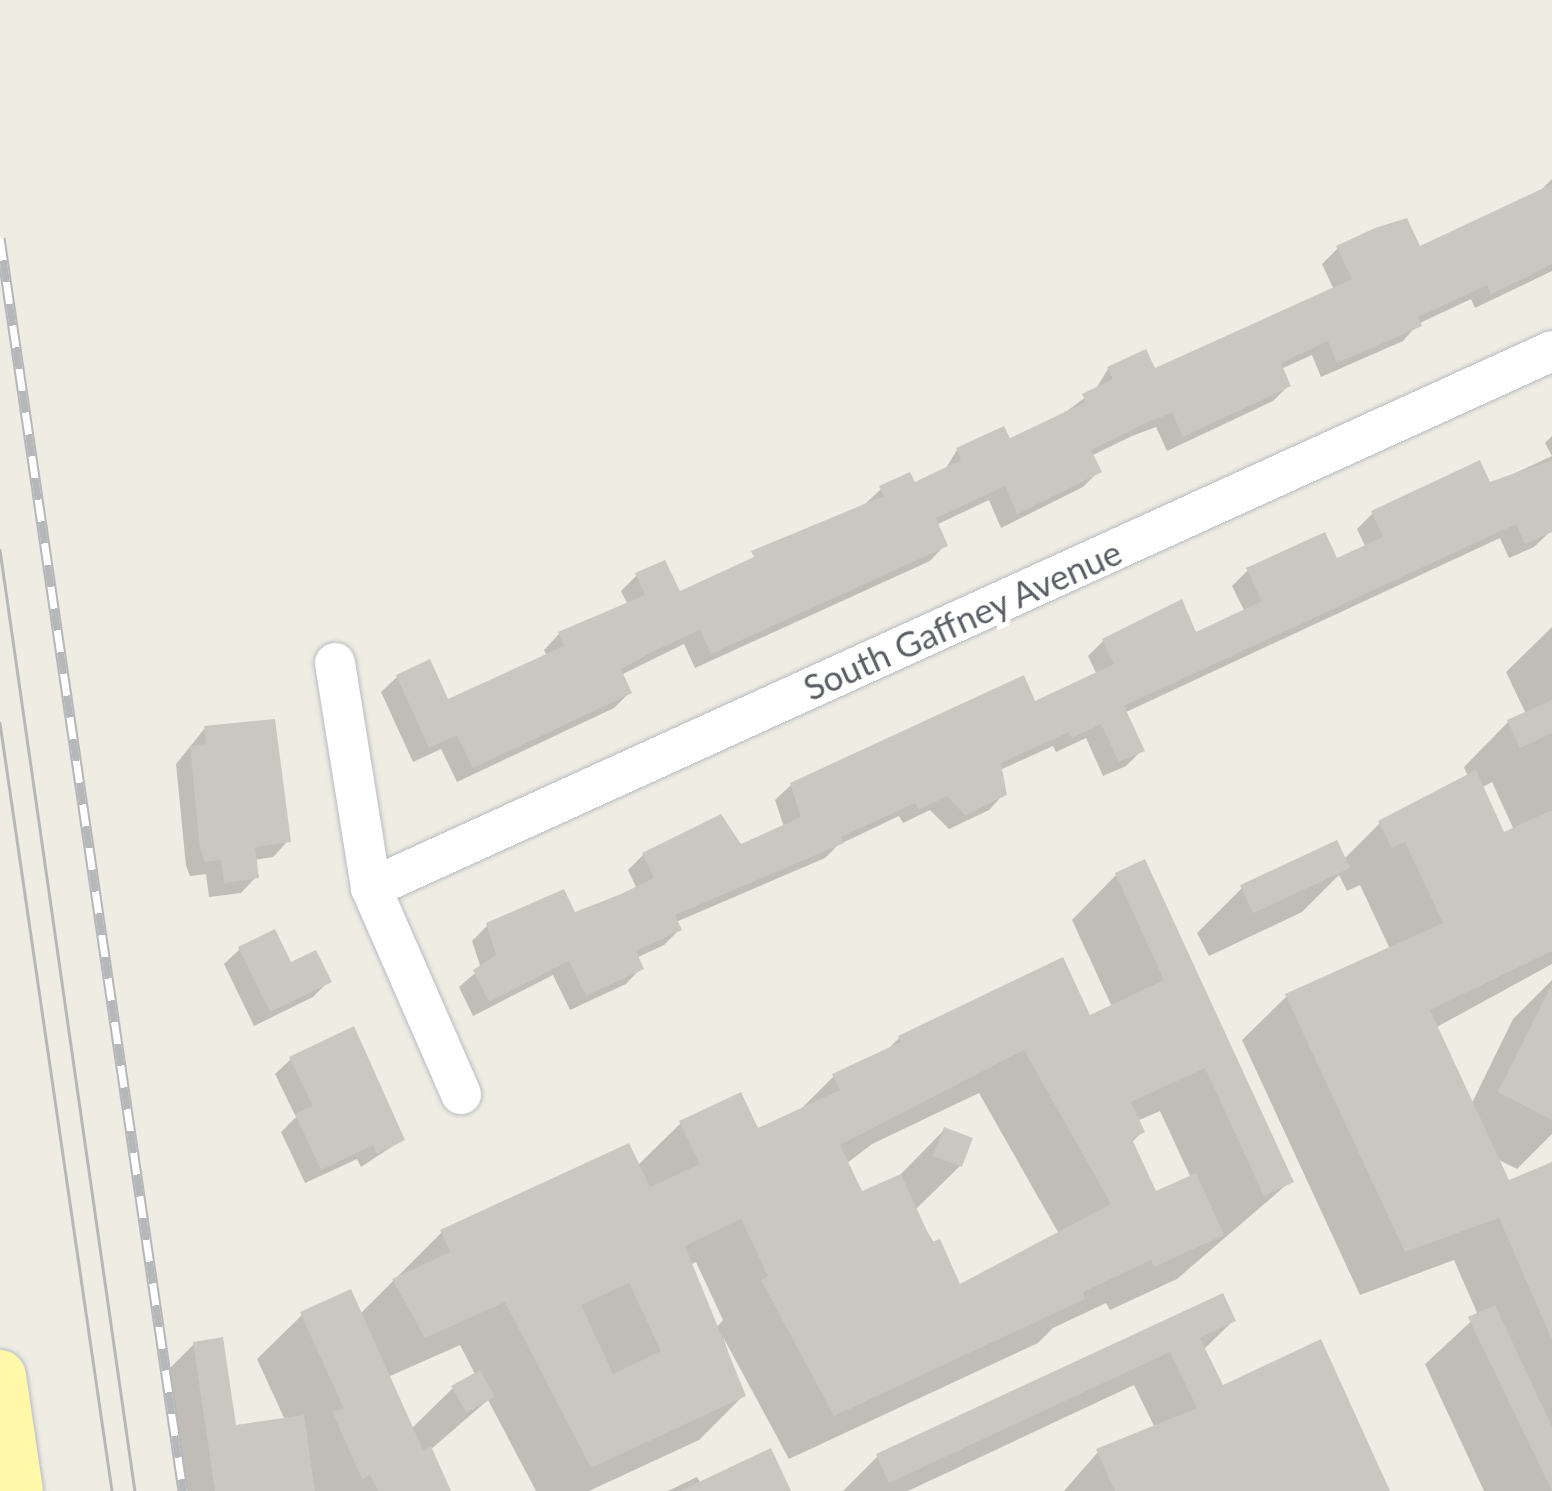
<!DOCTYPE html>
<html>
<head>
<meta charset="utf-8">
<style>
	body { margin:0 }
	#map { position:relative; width:1552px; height:1491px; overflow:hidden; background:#efede3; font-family:Lato,sans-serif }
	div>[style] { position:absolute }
	.shadow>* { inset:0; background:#0003 }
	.building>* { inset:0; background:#cac7c0; transform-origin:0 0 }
	.roads { filter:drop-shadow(0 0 2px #b8bbc0) drop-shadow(0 0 2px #b8bbc0) }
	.minor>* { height:40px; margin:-20px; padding:0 20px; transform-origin:20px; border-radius:20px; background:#fff }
	.major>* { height:52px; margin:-26px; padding:0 26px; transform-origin:26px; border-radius:26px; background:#fff8a8 }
	.tram>* { height:2.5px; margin:-1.25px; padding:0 1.25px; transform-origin:1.25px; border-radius:1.25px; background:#b6b7b8 }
	.rail>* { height:11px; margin-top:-5.5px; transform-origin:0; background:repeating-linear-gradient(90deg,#fff 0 22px,#b6b7b8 0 44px); box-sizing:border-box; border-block:2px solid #b6b7b8 }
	span { translate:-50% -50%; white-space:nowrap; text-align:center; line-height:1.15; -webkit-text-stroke:10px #fff; paint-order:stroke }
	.street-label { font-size:35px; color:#5b5f65 }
</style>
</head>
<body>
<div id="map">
	<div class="shadow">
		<i style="clip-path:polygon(1552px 179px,1552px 271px,1475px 308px,1471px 299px,1418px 324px,1403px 341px,1321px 377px,1312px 355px,1281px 369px,1288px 386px,1273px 401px,1167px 451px,1156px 427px,1132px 436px,1091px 456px,1099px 471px,1083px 487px,1001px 528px,989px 500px,936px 525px,945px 545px,930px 561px,695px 668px,684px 644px,621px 675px,629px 693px,614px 708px,457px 782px,441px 749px,413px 762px,381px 692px,397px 677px,447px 702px,547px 656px,544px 650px,559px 634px,628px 605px,621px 591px,637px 575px,678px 595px,865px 504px,881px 489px,914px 485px,944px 471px,957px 450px,1009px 441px,1067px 411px,1095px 390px,1108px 369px,1154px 372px,1334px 290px,1322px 264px,1338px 248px,1418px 249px,1536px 195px)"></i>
		<i style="clip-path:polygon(1552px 436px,1552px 530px,1534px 547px,1509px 558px,1500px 538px,1124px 713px,1142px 750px,1126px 766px,1103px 776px,1086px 738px,1056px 752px,1053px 746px,1000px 770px,1004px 794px,989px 810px,949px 829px,930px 810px,903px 823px,899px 816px,838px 845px,825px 858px,676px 922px,679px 930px,664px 945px,636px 958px,641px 968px,626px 984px,570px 1010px,553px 975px,473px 1016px,459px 987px,481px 968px,472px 941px,488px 925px,574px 916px,637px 889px,628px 870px,643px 855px,740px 848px,784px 827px,775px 800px,791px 785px,1034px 704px,1097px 675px,1088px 656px,1103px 641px,1195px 635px,1245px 612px,1232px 586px,1248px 570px,1336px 562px,1366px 548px,1357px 529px,1373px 513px,1489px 485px,1552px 456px,1545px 443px)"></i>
		<i style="clip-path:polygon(evenodd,1552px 627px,1552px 964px,1435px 1028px,1471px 1105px,1513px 1019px,1552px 980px,1552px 1134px,1517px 1169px,1495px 1158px,1508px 1184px,1552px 1162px,1552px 1491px,1484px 1491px,1425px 1364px,1478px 1315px,1454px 1260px,1360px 1295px,1242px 1040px,1287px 996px,1390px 949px,1360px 885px,1347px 891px,1339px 875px,1302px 912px,1209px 956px,1197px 933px,1242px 888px,1343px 860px,1380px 823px,1468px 777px,1464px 767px,1508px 722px,1526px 714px,1506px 672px,1552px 627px,1492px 782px,1514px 830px,1503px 835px,1481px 788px,1492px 782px)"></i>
		<i style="clip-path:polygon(205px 728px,288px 841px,273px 857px,254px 860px,256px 877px,241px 893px,209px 897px,206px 874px,190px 876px,186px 866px,176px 764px)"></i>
		<i style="clip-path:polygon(evenodd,1116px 875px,1291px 1181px,1177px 1279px,1110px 1310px,1106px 1303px,1053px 1328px,1038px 1343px,789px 1459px,723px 1337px,743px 1396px,699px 1440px,589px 1491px,536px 1491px,488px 1400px,430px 1450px,445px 1491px,188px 1491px,170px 1368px,194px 1344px,234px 1428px,285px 1420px,257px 1359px,302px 1315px,360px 1314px,442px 1232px,637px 1166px,681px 1123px,756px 1132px,798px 1112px,834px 1076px,885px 1052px,899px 1038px,1089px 1018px,1112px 1007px,1072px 920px,1116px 875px,979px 1093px,1059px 1234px,959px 1287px,915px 1210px,961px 1165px,944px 1130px,900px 1175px,861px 1195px,846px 1164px,872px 1144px,979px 1093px,1116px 875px,1160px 1111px,1191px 1178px,1155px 1195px,1131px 1143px,1142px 1132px,1137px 1121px,1160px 1111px,1116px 875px,696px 1262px,723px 1320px,716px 1328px,690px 1265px,696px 1262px,1116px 875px,460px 1345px,476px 1376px,453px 1388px,411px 1429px,388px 1377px,460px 1345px)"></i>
		<i style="clip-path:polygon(240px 949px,290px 965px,329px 981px,313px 997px,254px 1026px,224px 964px)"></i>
		<i style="clip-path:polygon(291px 1059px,402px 1140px,361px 1167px,357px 1159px,305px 1183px,281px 1132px,296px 1117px,275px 1074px)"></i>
		<i style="clip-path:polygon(1233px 1321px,1203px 1350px,1222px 1388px,1388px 1491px,1064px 1491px,1098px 1452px,1155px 1428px,1134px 1385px,908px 1491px,843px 1491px,878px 1456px)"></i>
		<i style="clip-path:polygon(697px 1477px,701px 1484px,788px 1491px,668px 1491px)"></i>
	</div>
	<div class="building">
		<i style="clip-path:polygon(1552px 184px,1552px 264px,1529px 276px,1491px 294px,1487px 285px,1418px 317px,1422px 326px,1337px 363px,1328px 341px,1281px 363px,1291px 386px,1183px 437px,1172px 413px,1150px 421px,1091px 450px,1102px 472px,1017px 514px,1005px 486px,936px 518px,948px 546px,711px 654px,700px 630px,652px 652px,621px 669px,632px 693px,473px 768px,457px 735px,429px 748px,396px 675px,430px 659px,448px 699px,564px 646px,558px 632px,645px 595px,635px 573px,665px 560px,680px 591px,754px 557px,751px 551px,884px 496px,879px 486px,910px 472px,915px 482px,961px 460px,956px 448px,1004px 426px,1010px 438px,1086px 402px,1082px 394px,1113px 379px,1107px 367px,1146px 349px,1155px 368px,1352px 279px,1336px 246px,1375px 228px,1407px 218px,1420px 246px)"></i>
		<i style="clip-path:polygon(1480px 460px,1490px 482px,1552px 460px,1552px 532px,1525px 544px,1516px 524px,1124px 706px,1145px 751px,1119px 762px,1101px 724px,1072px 738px,1069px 732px,1001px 763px,1007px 795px,965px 815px,947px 796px,919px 810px,915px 803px,841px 837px,844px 843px,675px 915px,682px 930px,636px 951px,644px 969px,586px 996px,569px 961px,489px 1002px,473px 970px,496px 955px,486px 923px,564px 889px,575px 912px,621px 894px,654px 878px,642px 853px,721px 814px,741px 844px,801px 817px,790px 783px,1024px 675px,1035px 701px,1114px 664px,1102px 639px,1182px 599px,1196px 632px,1262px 601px,1246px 568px,1325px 532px,1337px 558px,1383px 537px,1371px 511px)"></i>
		<i style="clip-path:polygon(1552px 700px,1552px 733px,1520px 748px,1507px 720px)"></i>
		<i style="clip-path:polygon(275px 719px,291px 842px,255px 847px,259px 878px,224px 883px,221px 860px,205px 862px,200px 849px,190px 746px,206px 744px,204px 726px)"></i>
		<i style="clip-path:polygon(1476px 770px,1504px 832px,1552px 810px,1552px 951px,1430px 1010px,1509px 1180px,1552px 1162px,1552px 1340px,1499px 1218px,1405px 1252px,1285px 994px,1443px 923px,1405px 842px,1392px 848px,1378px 821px)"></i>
		<i style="left:1337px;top:840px;width:31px;height:107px;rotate:65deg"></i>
		<i style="clip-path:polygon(evenodd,1145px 859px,1294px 1182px,1264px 1196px,1205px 1068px,1131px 1102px,1145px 1132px,1132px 1139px,1156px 1191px,1196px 1173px,1224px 1235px,1154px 1267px,1151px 1260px,1083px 1292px,1085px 1299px,834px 1416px,761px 1280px,768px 1276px,741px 1219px,685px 1246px,746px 1396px,591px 1468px,505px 1302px,425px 1338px,392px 1279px,450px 1252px,440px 1230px,629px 1143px,650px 1187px,700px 1164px,679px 1121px,741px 1092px,758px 1128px,840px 1090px,832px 1074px,901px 1042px,898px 1036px,1063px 957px,1090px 1015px,1164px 980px,1115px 873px,1145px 859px,1024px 1050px,1111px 1204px,960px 1284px,940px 1239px,932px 1242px,901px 1174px,862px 1191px,840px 1145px,1024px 1050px,1145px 859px,629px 1283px,661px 1351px,613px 1374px,581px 1305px,629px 1283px)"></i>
		<i style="clip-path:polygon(275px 929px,291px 962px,316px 950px,332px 982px,270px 1012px,238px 947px)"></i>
		<i style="clip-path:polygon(1552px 984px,1552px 1120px,1498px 1092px)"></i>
		<i style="clip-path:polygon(354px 1026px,405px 1140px,377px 1154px,373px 1145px,321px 1170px,295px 1114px,313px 1106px,289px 1057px)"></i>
		<i style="left:944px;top:1127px;width:31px;height:31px;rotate:21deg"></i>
		<i style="clip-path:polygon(351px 1289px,423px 1450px,431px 1446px,451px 1491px,378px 1491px,370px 1475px,362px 1479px,332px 1411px,344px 1409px,300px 1312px)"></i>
		<i style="clip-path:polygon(1223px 1293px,1236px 1321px,1200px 1338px,1223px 1385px,1321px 1339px,1390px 1491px,1115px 1491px,1096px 1449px,1197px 1408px,1170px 1352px,889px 1483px,876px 1454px)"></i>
		<i style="clip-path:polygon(1495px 1305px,1552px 1427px,1552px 1491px,1468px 1317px)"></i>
		<i style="clip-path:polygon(223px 1337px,236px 1425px,304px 1415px,315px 1491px,215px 1491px,193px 1342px)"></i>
		<i style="left:480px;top:1370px;width:31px;height:33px;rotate:61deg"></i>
		<i style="clip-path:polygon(771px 1448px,791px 1491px,680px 1491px)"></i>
	</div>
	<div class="roads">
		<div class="minor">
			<i style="left:335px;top:663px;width:228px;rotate:80.9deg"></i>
			<i style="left:371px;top:888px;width:225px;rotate:66.4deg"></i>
			<i style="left:371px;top:888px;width:1297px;rotate:-24.45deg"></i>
		</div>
		<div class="major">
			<i style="left:0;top:1376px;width:116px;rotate:81.6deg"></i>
		</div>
	</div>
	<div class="tram">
		<i style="left:0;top:550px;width:951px;rotate:81.84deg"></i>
		<i style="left:0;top:723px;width:776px;rotate:81.7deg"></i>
	</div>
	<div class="rail">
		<i style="left:0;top:238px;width:1266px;rotate:81.69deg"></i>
	</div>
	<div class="street-label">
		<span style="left:962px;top:619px;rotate:-24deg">South Gaffney Avenue</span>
	</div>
</div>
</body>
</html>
